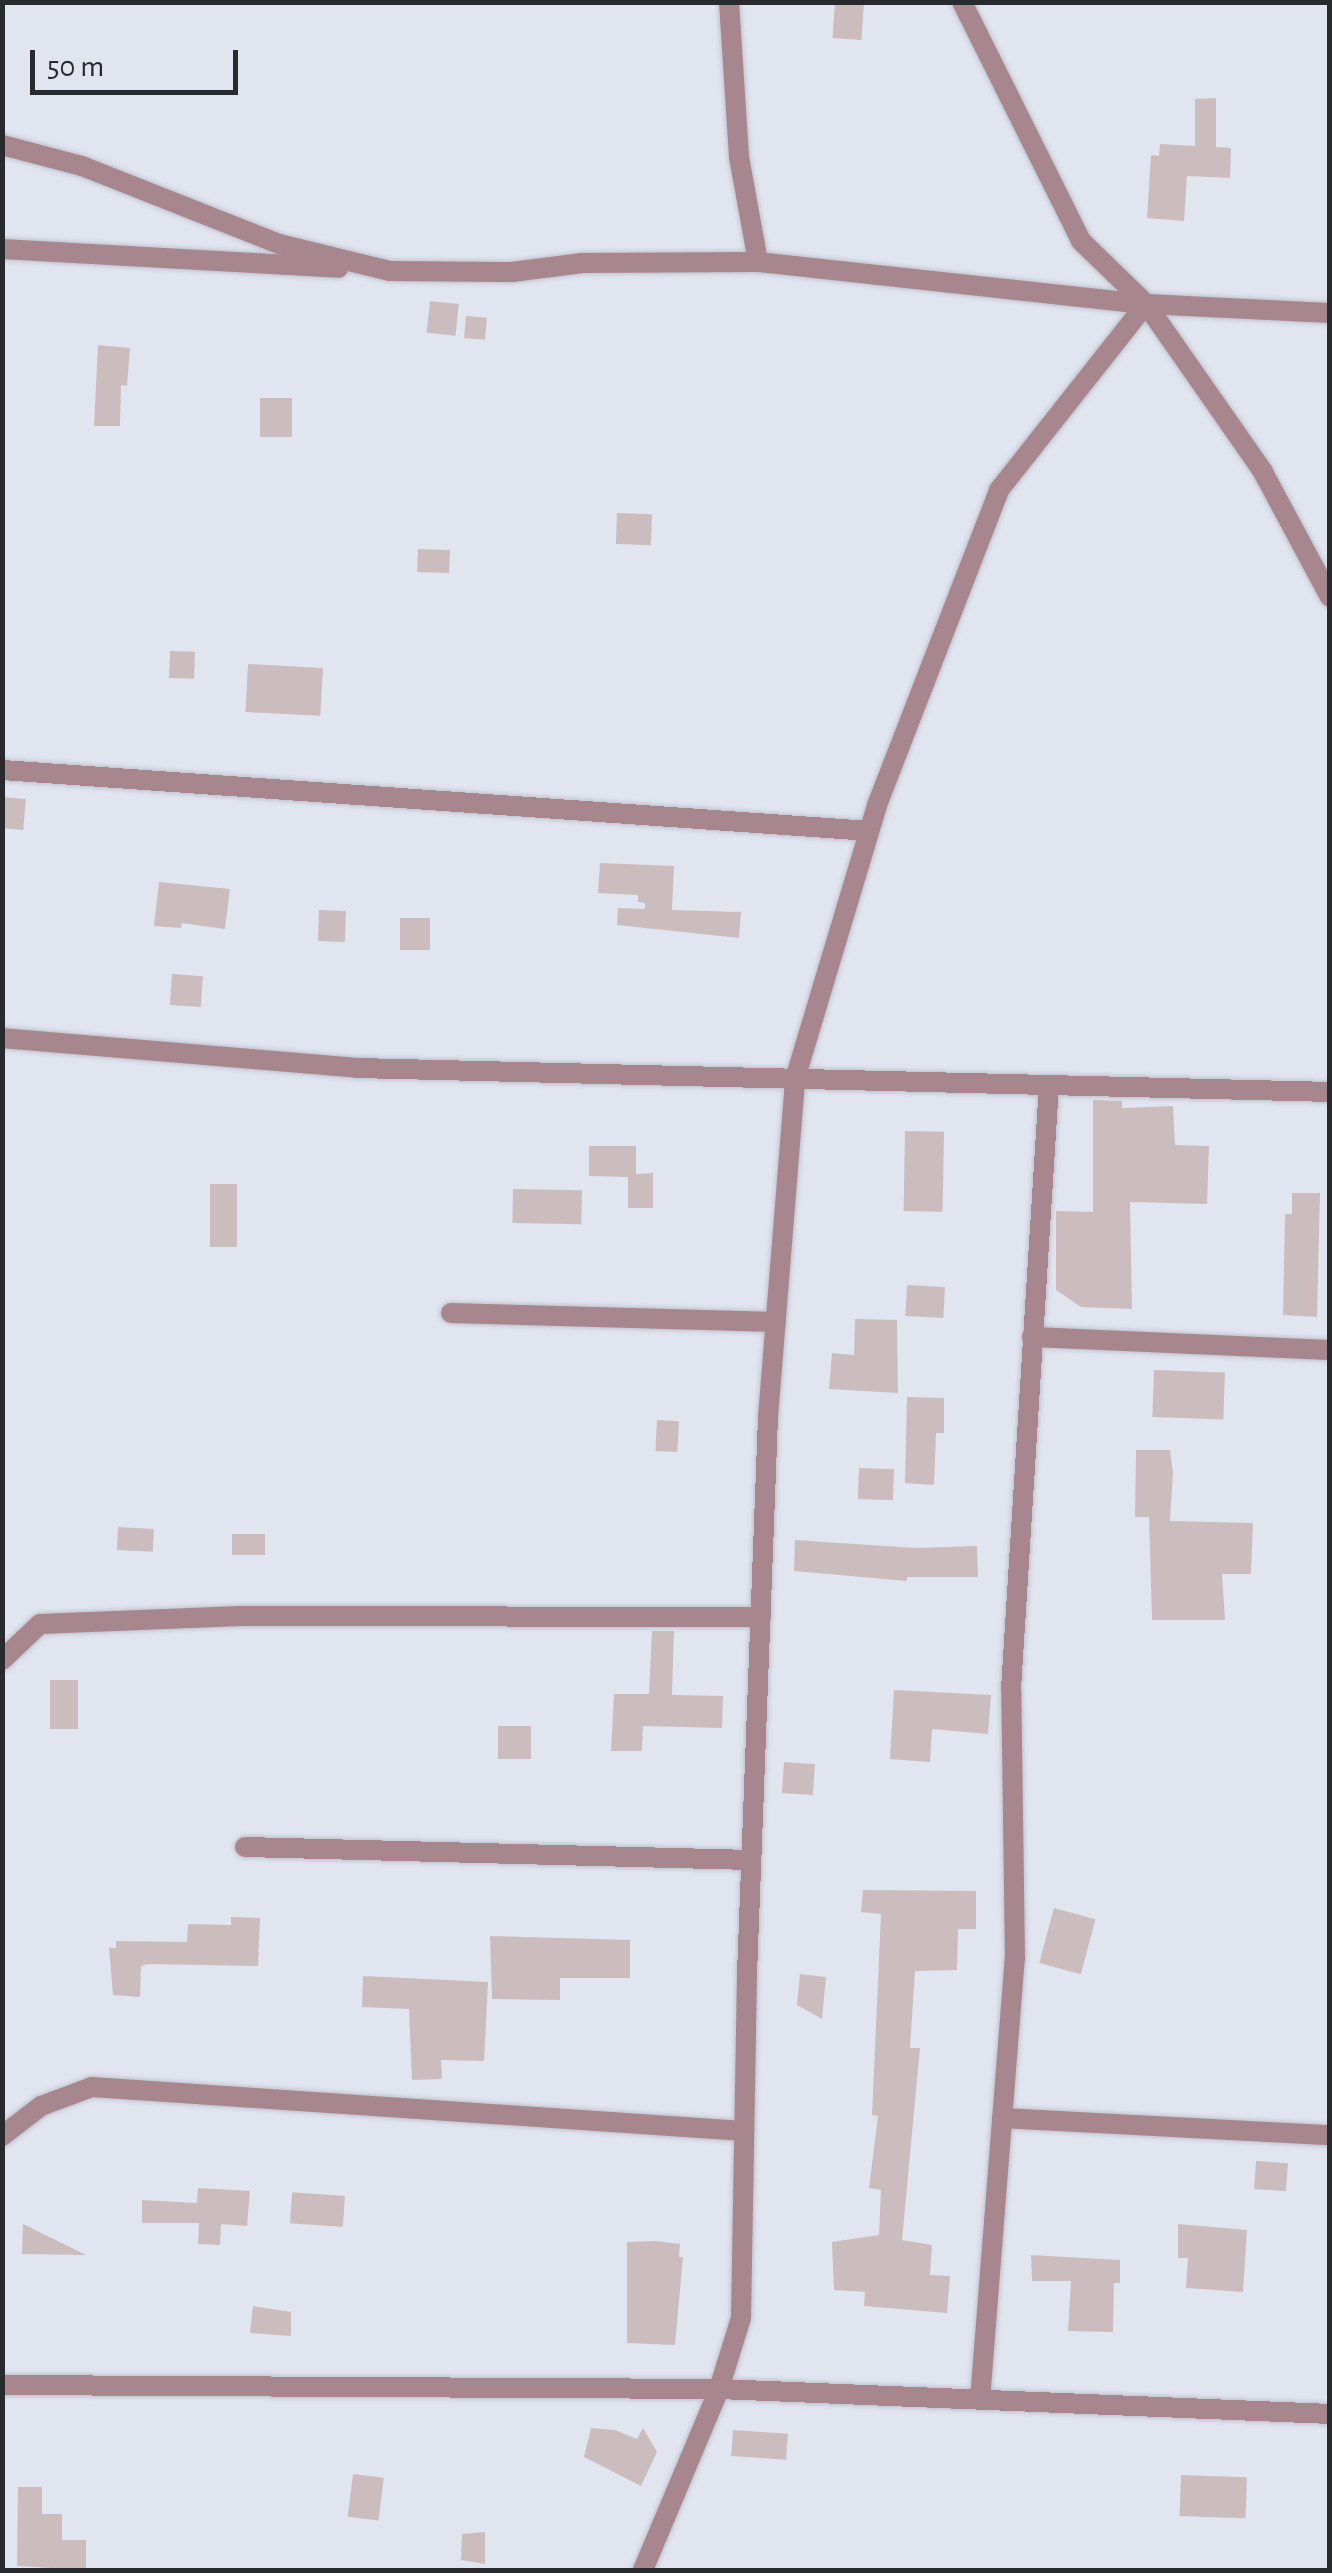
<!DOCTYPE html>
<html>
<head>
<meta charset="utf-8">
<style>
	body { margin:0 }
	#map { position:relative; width:1332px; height:2573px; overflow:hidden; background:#e1e5f0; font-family:"Alegreya Sans",sans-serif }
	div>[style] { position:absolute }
	.building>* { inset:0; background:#cbbdbd; transform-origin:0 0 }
	.roads { filter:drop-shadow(0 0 2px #c0c3cd) drop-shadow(0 0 2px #c0c3cd) }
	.minor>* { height:20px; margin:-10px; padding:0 10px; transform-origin:10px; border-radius:10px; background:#a8868d }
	span { translate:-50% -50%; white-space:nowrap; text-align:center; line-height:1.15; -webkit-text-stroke:8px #e1e5f0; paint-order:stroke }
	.frame { position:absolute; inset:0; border:5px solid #282a2e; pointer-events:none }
	.scale { position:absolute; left:30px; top:50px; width:208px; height:45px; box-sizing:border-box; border:5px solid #282a2e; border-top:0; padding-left:12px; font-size:30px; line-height:35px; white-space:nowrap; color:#282a2e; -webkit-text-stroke:8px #e1e5f0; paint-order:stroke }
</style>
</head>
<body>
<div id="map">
	<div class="building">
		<i style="left:835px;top:2px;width:29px;height:36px;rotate:4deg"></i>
		<i style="clip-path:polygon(1216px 98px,1216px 147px,1231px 148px,1230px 178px,1187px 176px,1184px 221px,1147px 218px,1151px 155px,1159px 156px,1160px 144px,1195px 146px,1195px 99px)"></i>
		<i style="left:430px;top:301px;width:29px;height:32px;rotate:6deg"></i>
		<i style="left:466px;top:316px;width:21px;height:22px;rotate:5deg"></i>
		<i style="clip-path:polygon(98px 345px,130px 348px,127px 386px,121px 385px,120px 426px,94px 426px)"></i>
		<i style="left:260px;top:398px;width:32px;height:39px"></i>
		<i style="left:617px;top:513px;width:35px;height:31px;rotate:2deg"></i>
		<i style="left:418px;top:549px;width:32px;height:23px;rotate:2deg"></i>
		<i style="left:170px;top:651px;width:25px;height:27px;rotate:2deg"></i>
		<i style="left:248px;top:664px;width:75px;height:48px;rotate:3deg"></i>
		<i style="left:2px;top:797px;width:24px;height:31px;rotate:5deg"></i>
		<i style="clip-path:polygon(600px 863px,674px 866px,672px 910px,741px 912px,739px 938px,617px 925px,618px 908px,645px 909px,645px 903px,638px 902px,638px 895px,598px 893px)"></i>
		<i style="clip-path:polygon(159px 882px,230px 889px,225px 929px,182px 923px,181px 928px,154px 926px)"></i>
		<i style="left:319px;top:910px;width:27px;height:31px;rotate:2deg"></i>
		<i style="left:400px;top:918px;width:30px;height:32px"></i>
		<i style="left:172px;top:974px;width:31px;height:31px;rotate:4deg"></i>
		<i style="clip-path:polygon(1093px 1100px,1122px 1101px,1122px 1108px,1173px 1106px,1175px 1145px,1209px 1146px,1207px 1204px,1130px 1202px,1132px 1309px,1081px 1307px,1056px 1290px,1056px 1211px,1093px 1212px)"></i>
		<i style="left:905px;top:1131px;width:39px;height:80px;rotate:1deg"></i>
		<i style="clip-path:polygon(589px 1146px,636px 1146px,636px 1174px,653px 1173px,653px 1208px,628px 1208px,628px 1177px,589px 1176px)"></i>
		<i style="left:210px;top:1184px;width:27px;height:63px"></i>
		<i style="left:513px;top:1189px;width:69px;height:34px;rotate:1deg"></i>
		<i style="clip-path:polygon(1292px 1193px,1320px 1193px,1317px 1317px,1283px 1315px,1285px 1214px,1292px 1214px)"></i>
		<i style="left:907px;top:1285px;width:38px;height:31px;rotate:3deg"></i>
		<i style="clip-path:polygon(855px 1319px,897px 1320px,898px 1393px,829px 1389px,832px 1353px,854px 1355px)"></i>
		<i style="left:1154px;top:1370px;width:71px;height:47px;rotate:2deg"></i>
		<i style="clip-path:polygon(907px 1397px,944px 1398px,944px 1433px,936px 1433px,934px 1485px,905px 1483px)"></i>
		<i style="left:657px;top:1420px;width:22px;height:31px;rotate:3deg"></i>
		<i style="clip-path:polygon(1136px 1450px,1170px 1450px,1173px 1473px,1170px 1521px,1253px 1523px,1251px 1574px,1222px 1574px,1225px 1620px,1152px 1620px,1149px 1517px,1135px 1517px)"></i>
		<i style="left:859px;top:1468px;width:35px;height:31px;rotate:2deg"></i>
		<i style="left:118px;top:1527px;width:36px;height:23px;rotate:3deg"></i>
		<i style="left:232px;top:1534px;width:33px;height:21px"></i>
		<i style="clip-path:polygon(795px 1540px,915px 1548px,977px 1546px,978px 1577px,907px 1577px,907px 1581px,794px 1571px)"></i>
		<i style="clip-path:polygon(652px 1631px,674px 1631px,672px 1695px,723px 1696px,722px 1728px,643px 1726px,642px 1751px,611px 1751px,614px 1694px,649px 1694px)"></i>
		<i style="left:78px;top:1680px;width:49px;height:28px;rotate:90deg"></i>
		<i style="clip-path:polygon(894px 1690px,991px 1695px,988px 1734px,932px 1729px,930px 1762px,890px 1759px)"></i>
		<i style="left:498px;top:1726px;width:33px;height:33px"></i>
		<i style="left:784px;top:1762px;width:31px;height:31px;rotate:4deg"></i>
		<i style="clip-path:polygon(863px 1890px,976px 1891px,976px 1929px,958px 1929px,957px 1970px,915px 1971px,910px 2048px,920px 2048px,902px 2240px,932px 2245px,930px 2275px,950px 2276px,947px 2313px,864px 2306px,865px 2292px,834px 2290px,832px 2242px,879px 2235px,881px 2190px,869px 2188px,878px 2116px,872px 2115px,881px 1914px,861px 1912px)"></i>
		<i style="left:1054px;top:1908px;width:43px;height:57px;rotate:15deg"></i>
		<i style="clip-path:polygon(231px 1917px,260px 1918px,258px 1966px,148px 1964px,141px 1966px,140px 1997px,113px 1995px,109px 1948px,116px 1948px,116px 1941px,187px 1942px,188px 1924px,231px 1925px)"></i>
		<i style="clip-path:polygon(490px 1936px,630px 1940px,630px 1978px,560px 1978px,560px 2000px,492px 1999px)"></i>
		<i style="clip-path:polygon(800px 1974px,826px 1977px,822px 2019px,797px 2005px)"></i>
		<i style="clip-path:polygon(363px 1976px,488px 1982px,484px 2061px,441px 2060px,442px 2079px,412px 2080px,409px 2009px,362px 2007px)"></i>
		<i style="left:1256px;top:2161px;width:32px;height:28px;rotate:4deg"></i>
		<i style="clip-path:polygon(198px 2188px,250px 2191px,247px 2226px,221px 2224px,220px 2245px,198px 2244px,199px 2223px,142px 2223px,142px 2200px,197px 2203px)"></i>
		<i style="left:345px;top:2196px;width:31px;height:53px;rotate:94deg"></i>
		<i style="clip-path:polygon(23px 2224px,86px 2255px,22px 2254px)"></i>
		<i style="clip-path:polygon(1178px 2224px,1247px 2230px,1243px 2292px,1186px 2288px,1188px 2258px,1178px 2258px)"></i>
		<i style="clip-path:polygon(655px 2241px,680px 2244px,679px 2257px,683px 2257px,675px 2345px,627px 2343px,627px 2242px)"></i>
		<i style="clip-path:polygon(1031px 2255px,1120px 2260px,1120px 2283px,1114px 2283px,1113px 2332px,1068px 2331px,1071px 2281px,1032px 2281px)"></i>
		<i style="clip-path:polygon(253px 2306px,291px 2312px,291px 2336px,250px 2333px)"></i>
		<i style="clip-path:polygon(591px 2428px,615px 2430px,637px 2439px,643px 2428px,657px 2452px,641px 2486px,584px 2457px)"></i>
		<i style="left:733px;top:2430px;width:55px;height:26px;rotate:4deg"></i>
		<i style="left:353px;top:2474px;width:31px;height:43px;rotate:7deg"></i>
		<i style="left:1181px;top:2475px;width:66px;height:41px;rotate:2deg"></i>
		<i style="clip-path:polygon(18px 2487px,42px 2487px,42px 2514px,62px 2514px,62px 2540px,86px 2540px,86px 2570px,17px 2566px)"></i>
		<i style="clip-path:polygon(485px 2532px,485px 2564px,461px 2560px,462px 2534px)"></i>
	</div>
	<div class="roads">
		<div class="minor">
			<i style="left:729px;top:2px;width:155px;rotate:86.3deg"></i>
			<i style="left:739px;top:157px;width:107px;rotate:79.7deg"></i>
			<i style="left:962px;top:2px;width:267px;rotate:63.5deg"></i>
			<i style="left:1081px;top:241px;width:91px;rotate:44.1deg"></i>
			<i style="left:1146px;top:304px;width:205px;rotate:55.1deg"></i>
			<i style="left:1263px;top:472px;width:142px;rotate:61.8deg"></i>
			<i style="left:2px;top:145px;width:83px;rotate:14.7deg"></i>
			<i style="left:82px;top:166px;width:212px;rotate:21.6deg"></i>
			<i style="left:279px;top:244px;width:114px;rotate:13.7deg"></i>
			<i style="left:390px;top:271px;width:122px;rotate:0.5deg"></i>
			<i style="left:512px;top:272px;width:71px;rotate:-7.3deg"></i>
			<i style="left:582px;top:263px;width:176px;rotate:-0.3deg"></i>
			<i style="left:758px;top:262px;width:390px;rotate:6.2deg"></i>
			<i style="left:1146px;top:304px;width:184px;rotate:2.8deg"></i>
			<i style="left:2px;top:249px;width:337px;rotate:3.2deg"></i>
			<i style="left:2px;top:770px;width:869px;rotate:4.02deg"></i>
			<i style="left:2px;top:1038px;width:356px;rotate:4.8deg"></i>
			<i style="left:357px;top:1068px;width:973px;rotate:1.41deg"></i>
			<i style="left:451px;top:1313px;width:325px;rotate:1.6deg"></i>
			<i style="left:1032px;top:1337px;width:298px;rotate:2.5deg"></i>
			<i style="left:2px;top:1660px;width:52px;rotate:-43.5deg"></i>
			<i style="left:40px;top:1624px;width:201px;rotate:-2.3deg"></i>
			<i style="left:241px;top:1616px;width:520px;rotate:0.11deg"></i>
			<i style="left:245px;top:1847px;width:506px;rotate:1.47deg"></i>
			<i style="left:1002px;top:2118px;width:328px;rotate:3deg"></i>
			<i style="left:2px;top:2136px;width:49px;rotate:-37.6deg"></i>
			<i style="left:41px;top:2106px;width:54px;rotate:-20.4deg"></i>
			<i style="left:92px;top:2087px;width:653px;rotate:3.86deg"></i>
			<i style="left:2px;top:2385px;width:717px;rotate:0.32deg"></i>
			<i style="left:719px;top:2389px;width:612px;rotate:2.34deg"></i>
			<i style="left:980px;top:2400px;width:442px;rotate:-85.5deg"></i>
			<i style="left:1015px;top:1959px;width:270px;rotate:-90.8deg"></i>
			<i style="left:1011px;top:1689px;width:605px;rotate:-86.4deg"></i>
			<i style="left:643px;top:2570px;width:196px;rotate:-67.2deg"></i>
			<i style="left:719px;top:2389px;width:74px;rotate:-72.8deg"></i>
			<i style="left:741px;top:2318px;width:344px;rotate:-89deg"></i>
			<i style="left:747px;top:1974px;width:557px;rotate:-87.84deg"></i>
			<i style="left:768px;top:1417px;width:339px;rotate:-85.4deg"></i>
			<i style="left:795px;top:1079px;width:286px;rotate:-73.3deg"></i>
			<i style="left:877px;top:805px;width:338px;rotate:-68.8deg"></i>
			<i style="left:999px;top:490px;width:237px;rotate:-51.7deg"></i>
		</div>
	</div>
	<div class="frame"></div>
	<div class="scale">50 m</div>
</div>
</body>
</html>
